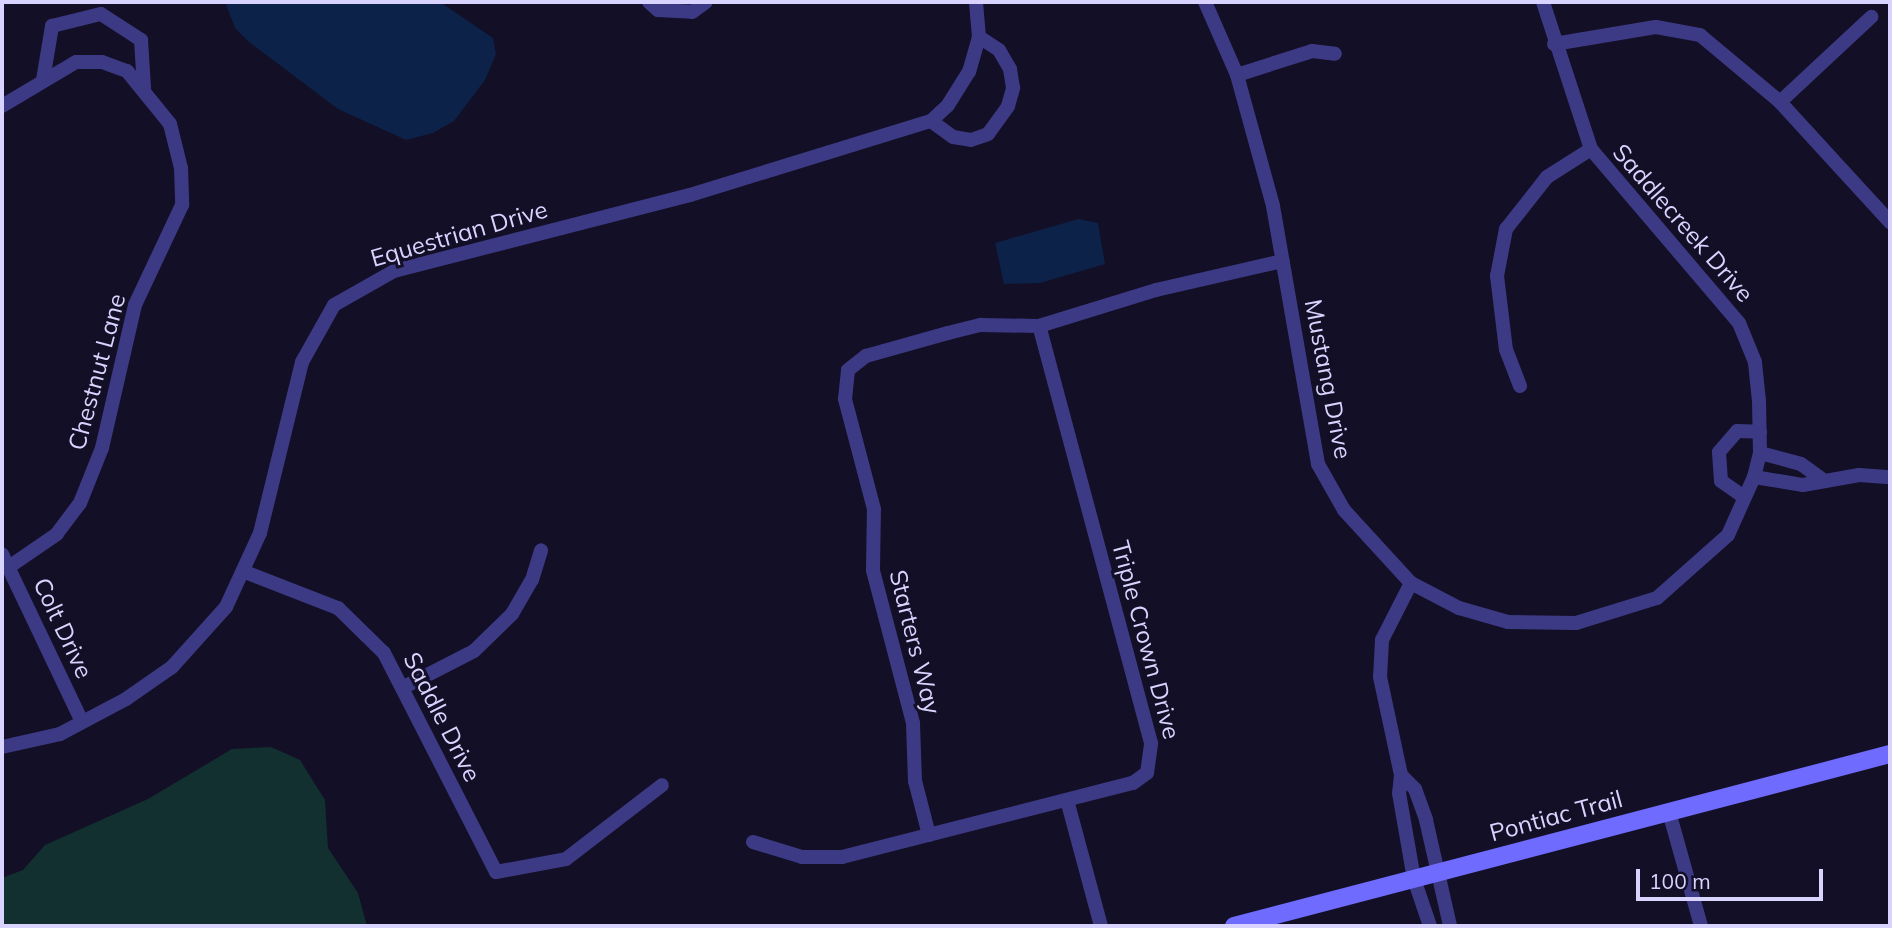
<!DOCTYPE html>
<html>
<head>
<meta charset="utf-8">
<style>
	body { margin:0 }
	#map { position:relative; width:1892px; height:928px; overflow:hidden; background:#130f26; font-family:Mulish,sans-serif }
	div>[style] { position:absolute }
	.green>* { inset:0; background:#12302f }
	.water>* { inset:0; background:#0c2248 }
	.street>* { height:14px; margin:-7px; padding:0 7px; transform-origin:7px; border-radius:7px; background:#3d3a85 }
	.secondary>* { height:18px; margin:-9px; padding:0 9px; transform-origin:9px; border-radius:9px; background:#6f6bff }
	span { translate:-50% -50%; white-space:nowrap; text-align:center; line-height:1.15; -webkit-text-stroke:6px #130f26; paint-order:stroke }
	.street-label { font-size:24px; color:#d9d4ff }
	.frame { position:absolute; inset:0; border:4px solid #d9d4ff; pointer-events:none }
	.scale { position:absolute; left:1636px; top:869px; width:187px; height:32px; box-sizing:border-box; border:4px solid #d9d4ff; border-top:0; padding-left:9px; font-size:21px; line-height:24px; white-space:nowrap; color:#d9d4ff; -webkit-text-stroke:5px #130f26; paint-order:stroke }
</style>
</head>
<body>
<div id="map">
	<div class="green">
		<i style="clip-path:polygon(271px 747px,300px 760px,325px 800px,328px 848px,358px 893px,367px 926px,2px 926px,2px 878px,23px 870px,45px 845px,148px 799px,232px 749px)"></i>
	</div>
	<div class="water">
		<i style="clip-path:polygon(225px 2px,440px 2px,493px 38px,496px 54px,485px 80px,454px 121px,433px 133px,406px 140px,338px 109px,249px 42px,235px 28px)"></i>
		<i style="clip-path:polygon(1078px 219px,1098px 223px,1105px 264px,1040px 283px,1004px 284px,995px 243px)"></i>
	</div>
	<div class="street">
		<i style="left:649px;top:2px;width:12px;rotate:42deg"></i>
		<i style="left:658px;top:10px;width:34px;rotate:3deg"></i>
		<i style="left:692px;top:12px;width:17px;rotate:-36deg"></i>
		<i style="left:1205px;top:2px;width:80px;rotate:66.3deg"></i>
		<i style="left:1237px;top:75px;width:136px;rotate:74.6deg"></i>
		<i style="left:1273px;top:206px;width:262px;rotate:80.1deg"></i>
		<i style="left:1318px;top:464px;width:53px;rotate:60.5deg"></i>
		<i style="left:1344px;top:510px;width:99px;rotate:47.5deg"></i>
		<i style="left:1411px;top:583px;width:54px;rotate:27.5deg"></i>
		<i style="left:1459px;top:608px;width:51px;rotate:15.9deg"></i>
		<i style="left:1508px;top:622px;width:68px;rotate:0.8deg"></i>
		<i style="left:1576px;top:623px;width:85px;rotate:-17.2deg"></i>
		<i style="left:1657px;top:598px;width:95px;rotate:-41.6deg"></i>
		<i style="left:1728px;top:535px;width:64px;rotate:-65.9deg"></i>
		<i style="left:1754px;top:477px;width:25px;rotate:-76deg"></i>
		<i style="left:1760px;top:453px;width:52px;rotate:-91.1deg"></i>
		<i style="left:1759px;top:401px;width:39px;rotate:-96deg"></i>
		<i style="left:1755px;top:362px;width:42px;rotate:-112.3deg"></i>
		<i style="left:1739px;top:323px;width:228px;rotate:-130.4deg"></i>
		<i style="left:1591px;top:149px;width:155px;rotate:-108.1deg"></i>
		<i style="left:1554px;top:44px;width:103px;rotate:-9.5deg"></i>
		<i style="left:1656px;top:27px;width:45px;rotate:10.3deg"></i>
		<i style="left:1700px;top:35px;width:104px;rotate:39.9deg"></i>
		<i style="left:1780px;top:102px;width:163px;rotate:47.5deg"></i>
		<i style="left:1237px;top:75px;width:79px;rotate:-17.7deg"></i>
		<i style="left:1312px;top:51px;width:23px;rotate:7deg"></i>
		<i style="left:43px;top:80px;width:55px;rotate:-80.5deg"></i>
		<i style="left:52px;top:26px;width:50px;rotate:-13.8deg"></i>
		<i style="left:101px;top:14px;width:48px;rotate:33deg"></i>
		<i style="left:141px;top:40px;width:48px;rotate:86.4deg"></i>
		<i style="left:1780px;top:102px;width:125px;rotate:-43deg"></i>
		<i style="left:2px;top:106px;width:86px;rotate:-30.7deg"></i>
		<i style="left:76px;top:62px;width:26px"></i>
		<i style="left:102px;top:62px;width:27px;rotate:20deg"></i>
		<i style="left:127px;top:71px;width:68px;rotate:50.9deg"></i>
		<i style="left:170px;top:124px;width:45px;rotate:76deg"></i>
		<i style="left:181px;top:168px;width:37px;rotate:88deg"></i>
		<i style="left:182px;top:205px;width:110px;rotate:115.2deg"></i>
		<i style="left:135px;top:305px;width:147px;rotate:103deg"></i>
		<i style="left:102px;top:448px;width:59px;rotate:111.8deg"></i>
		<i style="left:80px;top:503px;width:39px;rotate:127deg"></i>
		<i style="left:57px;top:534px;width:58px;rotate:145.5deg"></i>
		<i style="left:931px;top:121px;width:27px;rotate:36deg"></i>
		<i style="left:953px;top:137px;width:18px;rotate:9deg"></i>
		<i style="left:971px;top:140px;width:18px;rotate:-19deg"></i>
		<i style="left:988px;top:134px;width:34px;rotate:-54deg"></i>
		<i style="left:1008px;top:106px;width:19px;rotate:-74deg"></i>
		<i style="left:1013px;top:88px;width:19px;rotate:-99deg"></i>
		<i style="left:1010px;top:69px;width:22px;rotate:-120deg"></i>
		<i style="left:999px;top:50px;width:24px;rotate:-147deg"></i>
		<i style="left:1520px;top:386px;width:39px;rotate:-111deg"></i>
		<i style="left:1506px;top:350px;width:75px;rotate:-96.9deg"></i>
		<i style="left:1497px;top:276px;width:48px;rotate:-79.2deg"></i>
		<i style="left:1506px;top:229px;width:66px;rotate:-51.7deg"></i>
		<i style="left:1547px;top:177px;width:52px;rotate:-32.5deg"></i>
		<i style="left:1760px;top:453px;width:42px;rotate:15deg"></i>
		<i style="left:1801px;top:464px;width:26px;rotate:36deg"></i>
		<i style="left:1754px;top:477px;width:50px;rotate:9.3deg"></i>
		<i style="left:1803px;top:485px;width:57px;rotate:-10.1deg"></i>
		<i style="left:1859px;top:475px;width:31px;rotate:4deg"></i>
		<i style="left:1744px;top:497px;width:28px;rotate:-145deg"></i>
		<i style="left:1721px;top:481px;width:29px;rotate:-94deg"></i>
		<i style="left:1719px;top:452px;width:28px;rotate:-49deg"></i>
		<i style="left:1737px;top:431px;width:23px;rotate:2deg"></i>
		<i style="left:2px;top:554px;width:186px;rotate:64.5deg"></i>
		<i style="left:245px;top:572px;width:100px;rotate:21.2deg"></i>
		<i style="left:338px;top:608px;width:64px;rotate:44.4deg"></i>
		<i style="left:384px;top:653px;width:246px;rotate:62.9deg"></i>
		<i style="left:496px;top:872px;width:71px;rotate:-10.5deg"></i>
		<i style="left:566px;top:859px;width:121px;rotate:-37.6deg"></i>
		<i style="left:1411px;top:583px;width:64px;rotate:117deg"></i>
		<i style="left:1382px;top:640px;width:37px;rotate:93deg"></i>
		<i style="left:1380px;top:677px;width:100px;rotate:77.9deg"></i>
		<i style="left:1401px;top:775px;width:18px;rotate:96deg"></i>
		<i style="left:1399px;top:793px;width:87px;rotate:80.1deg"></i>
		<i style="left:1414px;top:879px;width:50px;rotate:71.2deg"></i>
		<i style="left:402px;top:688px;width:81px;rotate:-27.2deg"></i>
		<i style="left:474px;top:651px;width:53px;rotate:-44.2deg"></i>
		<i style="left:512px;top:614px;width:39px;rotate:-60deg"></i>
		<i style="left:532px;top:580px;width:31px;rotate:-73deg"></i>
		<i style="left:2px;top:747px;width:59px;rotate:-12.6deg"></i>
		<i style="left:60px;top:734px;width:75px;rotate:-27.9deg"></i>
		<i style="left:126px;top:699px;width:56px;rotate:-34.8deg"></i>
		<i style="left:172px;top:667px;width:81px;rotate:-48deg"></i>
		<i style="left:226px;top:607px;width:81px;rotate:-65.3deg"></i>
		<i style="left:260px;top:533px;width:176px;rotate:-76.2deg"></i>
		<i style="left:302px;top:362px;width:65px;rotate:-60.7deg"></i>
		<i style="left:334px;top:305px;width:69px;rotate:-29.5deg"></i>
		<i style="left:394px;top:271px;width:306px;rotate:-14.4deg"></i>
		<i style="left:690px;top:195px;width:252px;rotate:-17.1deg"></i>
		<i style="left:931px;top:121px;width:23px;rotate:-43deg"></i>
		<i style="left:948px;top:105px;width:39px;rotate:-58deg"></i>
		<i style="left:969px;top:72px;width:36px;rotate:-74deg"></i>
		<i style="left:979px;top:37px;width:35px;rotate:-95deg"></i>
		<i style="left:1401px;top:775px;width:20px;rotate:45deg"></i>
		<i style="left:1415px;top:789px;width:33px;rotate:70deg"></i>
		<i style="left:1426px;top:820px;width:109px;rotate:77.2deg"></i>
		<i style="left:1067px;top:800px;width:131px;rotate:74.9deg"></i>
		<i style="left:1669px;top:812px;width:118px;rotate:74.3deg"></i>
		<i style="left:929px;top:835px;width:56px;rotate:-104.5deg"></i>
		<i style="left:915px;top:781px;width:58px;rotate:-92deg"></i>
		<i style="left:913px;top:723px;width:158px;rotate:-104.7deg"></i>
		<i style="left:873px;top:570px;width:61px;rotate:-89.1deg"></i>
		<i style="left:874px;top:509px;width:114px;rotate:-104.8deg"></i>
		<i style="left:845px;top:399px;width:29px;rotate:-84deg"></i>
		<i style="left:848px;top:370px;width:23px;rotate:-38deg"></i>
		<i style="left:866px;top:356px;width:85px;rotate:-15.7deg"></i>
		<i style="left:948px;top:333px;width:34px;rotate:-14deg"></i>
		<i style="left:981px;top:325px;width:58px;rotate:1deg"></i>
		<i style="left:1039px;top:326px;width:122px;rotate:-17.1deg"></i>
		<i style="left:1156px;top:290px;width:130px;rotate:-12.9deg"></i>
		<i style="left:753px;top:842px;width:51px;rotate:17deg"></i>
		<i style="left:802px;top:857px;width:40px"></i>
		<i style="left:842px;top:857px;width:300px;rotate:-14.3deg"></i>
		<i style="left:1133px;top:783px;width:17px;rotate:-36deg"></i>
		<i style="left:1147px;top:773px;width:30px;rotate:-82deg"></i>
		<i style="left:1151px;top:743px;width:432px;rotate:-105deg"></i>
	</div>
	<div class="secondary">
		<i style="left:1234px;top:926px;width:678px;rotate:-14.69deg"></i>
	</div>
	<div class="street-label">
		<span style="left:1683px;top:223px;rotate:49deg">Saddlecreek Drive</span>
		<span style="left:459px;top:234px;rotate:-16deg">Equestrian Drive</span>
		<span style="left:97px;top:372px;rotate:-75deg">Chestnut Lane</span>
		<span style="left:1328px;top:379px;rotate:79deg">Mustang Drive</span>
		<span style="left:63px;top:628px;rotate:65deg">Colt Drive</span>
		<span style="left:1146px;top:640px;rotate:75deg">Triple Crown Drive</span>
		<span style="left:915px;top:642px;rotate:76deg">Starters Way</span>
		<span style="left:442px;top:717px;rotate:63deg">Saddle Drive</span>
		<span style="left:1556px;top:816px;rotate:-15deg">Pontiac Trail</span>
	</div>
	<div class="frame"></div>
	<div class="scale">100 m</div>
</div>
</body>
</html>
